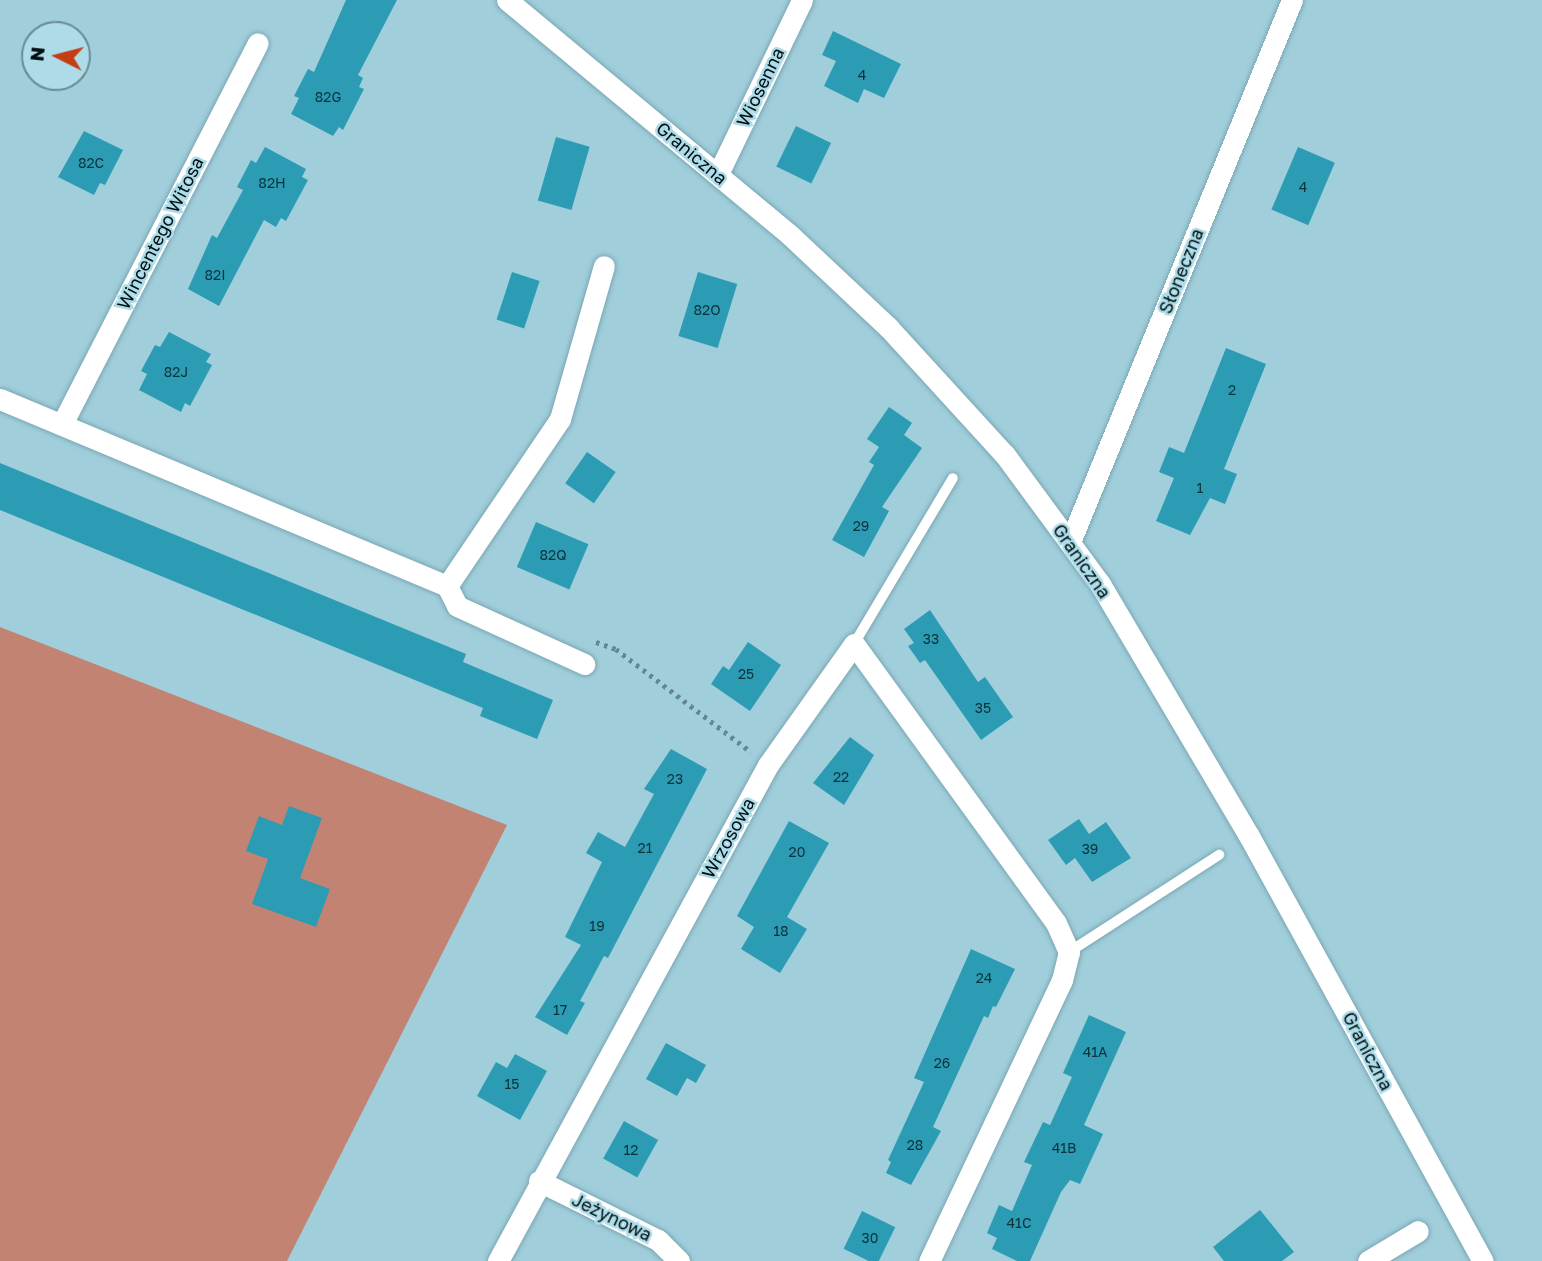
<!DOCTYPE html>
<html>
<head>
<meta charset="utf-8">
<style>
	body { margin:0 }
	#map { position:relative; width:1542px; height:1261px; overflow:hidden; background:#a1cedb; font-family:"Golos Text",sans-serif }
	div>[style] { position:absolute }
	.green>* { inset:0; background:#c38372 }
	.building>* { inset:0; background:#2c9cb4; transform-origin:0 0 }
	.path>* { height:4.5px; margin-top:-2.25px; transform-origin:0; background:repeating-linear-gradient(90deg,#658791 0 3.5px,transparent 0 8.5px) }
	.roads { filter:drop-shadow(0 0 2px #7aa7b3) drop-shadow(0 0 2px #7aa7b3) }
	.lane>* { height:10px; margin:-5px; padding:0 5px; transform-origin:5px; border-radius:5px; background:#fff }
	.street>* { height:21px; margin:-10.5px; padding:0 10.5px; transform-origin:10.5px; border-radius:10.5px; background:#fff }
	span { translate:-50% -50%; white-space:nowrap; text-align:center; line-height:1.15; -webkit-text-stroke:5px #addce8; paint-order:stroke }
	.number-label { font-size:14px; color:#0c323b }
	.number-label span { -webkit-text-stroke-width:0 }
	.street-label { font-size:18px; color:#010f13 }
	.north { position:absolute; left:21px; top:21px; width:70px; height:70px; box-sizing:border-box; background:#addce8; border:2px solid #688a93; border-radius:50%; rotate:276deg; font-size:19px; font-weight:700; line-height:28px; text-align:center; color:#010f13 }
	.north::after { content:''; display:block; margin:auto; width:24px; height:32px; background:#c53d14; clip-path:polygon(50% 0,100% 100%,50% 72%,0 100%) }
</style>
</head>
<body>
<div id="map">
	<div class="green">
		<i style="clip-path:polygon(0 627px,507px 825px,287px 1261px,0 1261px)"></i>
	</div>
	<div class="building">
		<i style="clip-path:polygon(346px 0,397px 0,358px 75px,363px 78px,359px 87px,364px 89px,343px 130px,339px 127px,333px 136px,291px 114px,299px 98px,294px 96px,308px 69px,314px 72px)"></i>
		<i style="clip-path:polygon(833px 31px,901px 64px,884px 98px,864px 89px,858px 103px,824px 86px,836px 61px,822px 55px)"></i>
		<i style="left:796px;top:126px;width:39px;height:45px;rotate:26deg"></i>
		<i style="clip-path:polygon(84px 131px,123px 150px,105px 185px,100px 183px,94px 195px,58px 177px)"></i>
		<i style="left:556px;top:137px;width:35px;height:66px;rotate:16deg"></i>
		<i style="clip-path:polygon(265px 147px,306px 169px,302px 177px,308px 180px,286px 221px,281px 218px,276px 227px,264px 220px,219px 306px,188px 289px,212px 235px,217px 238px,243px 190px,237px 187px,251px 160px,256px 163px)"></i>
		<i style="left:1298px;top:147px;width:40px;height:68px;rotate:23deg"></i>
		<i style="left:512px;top:272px;width:29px;height:50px;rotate:18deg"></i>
		<i style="left:698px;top:272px;width:41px;height:67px;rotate:17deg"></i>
		<i style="clip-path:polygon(169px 332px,211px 354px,206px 362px,212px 365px,190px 406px,185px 403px,181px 412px,139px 390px,147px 374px,141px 371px,155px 345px,160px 347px)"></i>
		<i style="clip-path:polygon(1226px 348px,1266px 364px,1224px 469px,1237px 474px,1225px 504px,1210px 498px,1190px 535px,1156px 521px,1174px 478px,1159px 472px,1169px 447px,1184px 453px)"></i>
		<i style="clip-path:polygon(889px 407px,912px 423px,904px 435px,922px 448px,882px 507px,889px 511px,864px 557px,832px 540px,874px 465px,869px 462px,879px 447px,867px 439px)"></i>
		<i style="left:587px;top:452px;width:35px;height:38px;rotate:35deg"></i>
		<i style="clip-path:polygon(0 463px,466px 654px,463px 662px,553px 700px,537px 739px,480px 716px,483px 708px,0 510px)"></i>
		<i style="left:536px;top:522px;width:57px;height:49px;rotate:23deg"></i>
		<i style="clip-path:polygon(930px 610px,978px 682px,985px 677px,1013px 717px,981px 740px,925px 660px,920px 663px,908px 646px,914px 643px,904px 629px)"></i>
		<i style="clip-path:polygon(748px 642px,781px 665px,750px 711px,711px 684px,723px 666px,729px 670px)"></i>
		<i style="clip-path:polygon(850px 737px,874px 755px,844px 805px,813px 783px)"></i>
		<i style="clip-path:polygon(671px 749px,707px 769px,608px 958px,604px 956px,580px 1001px,585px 1003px,567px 1035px,535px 1017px,581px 945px,565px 937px,602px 862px,586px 853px,598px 832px,625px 847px,654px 794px,644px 789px)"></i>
		<i style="clip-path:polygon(289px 806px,322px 818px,300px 878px,330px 889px,316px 927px,252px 904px,268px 859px,246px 851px,259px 816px,282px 825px)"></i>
		<i style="clip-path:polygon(1079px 819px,1089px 834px,1106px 822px,1131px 858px,1092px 882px,1075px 858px,1066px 865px,1048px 840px)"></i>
		<i style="clip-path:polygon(789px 821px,829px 843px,787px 917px,807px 929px,780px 973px,741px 949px,754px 927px,737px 916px)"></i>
		<i style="clip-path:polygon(971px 949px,1015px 969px,996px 1007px,993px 1006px,988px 1018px,984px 1016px,933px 1127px,941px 1131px,911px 1185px,886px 1173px,891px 1162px,888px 1160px,924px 1082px,914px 1078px)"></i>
		<i style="clip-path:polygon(1089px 1015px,1126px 1032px,1084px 1125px,1103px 1134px,1080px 1184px,1070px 1180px,1061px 1192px,1030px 1261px,1017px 1261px,992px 1249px,997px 1238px,987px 1233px,999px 1205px,1012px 1211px,1032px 1165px,1024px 1162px,1043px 1122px,1050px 1125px,1072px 1077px,1063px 1073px)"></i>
		<i style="clip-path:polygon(666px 1043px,706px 1065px,696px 1083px,687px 1078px,677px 1096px,646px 1079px)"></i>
		<i style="clip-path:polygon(515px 1054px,547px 1071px,520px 1120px,477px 1096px,496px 1062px,507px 1068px)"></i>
		<i style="left:624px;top:1121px;width:39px;height:43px;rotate:29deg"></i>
		<i style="clip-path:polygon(1260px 1210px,1294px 1252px,1282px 1261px,1224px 1261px,1213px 1247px)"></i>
		<i style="left:862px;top:1211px;width:37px;height:42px;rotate:26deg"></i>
	</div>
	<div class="path">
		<i style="left:596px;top:642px;width:21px;rotate:19deg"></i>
		<i style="left:616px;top:649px;width:170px;rotate:37.3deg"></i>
	</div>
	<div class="roads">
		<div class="lane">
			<i style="left:854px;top:644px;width:193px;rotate:-59.2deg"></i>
			<i style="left:1069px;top:952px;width:179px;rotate:-32.9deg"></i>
		</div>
		<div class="street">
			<i style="left:507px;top:0;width:369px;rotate:39.7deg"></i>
			<i style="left:791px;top:236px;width:133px;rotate:43.2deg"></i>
			<i style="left:888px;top:327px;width:173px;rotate:47.6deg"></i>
			<i style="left:1005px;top:455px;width:160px;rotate:53.6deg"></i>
			<i style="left:1100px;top:584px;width:291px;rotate:59.4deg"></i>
			<i style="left:1248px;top:834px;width:487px;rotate:61.2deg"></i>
			<i style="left:718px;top:174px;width:193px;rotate:-64.2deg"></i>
			<i style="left:0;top:399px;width:485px;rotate:22.7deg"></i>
			<i style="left:447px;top:586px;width:22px;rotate:63deg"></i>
			<i style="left:457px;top:606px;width:140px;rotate:24.5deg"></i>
			<i style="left:62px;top:424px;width:428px;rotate:-62.8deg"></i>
			<i style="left:1070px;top:542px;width:586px;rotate:-67.73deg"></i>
			<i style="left:447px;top:586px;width:202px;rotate:-55.9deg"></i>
			<i style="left:560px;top:419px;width:159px;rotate:-74deg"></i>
			<i style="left:539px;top:1181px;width:133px;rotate:26.4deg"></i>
			<i style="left:658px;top:1240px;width:30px;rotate:45deg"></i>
			<i style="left:498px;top:1261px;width:565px;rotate:-61.44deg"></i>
			<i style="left:768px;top:765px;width:148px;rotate:-54.6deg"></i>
			<i style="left:854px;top:644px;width:344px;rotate:54.1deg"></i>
			<i style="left:1056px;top:923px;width:32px;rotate:66deg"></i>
			<i style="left:1069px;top:952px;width:29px;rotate:104deg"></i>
			<i style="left:1062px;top:980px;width:311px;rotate:115.3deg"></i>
			<i style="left:1368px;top:1261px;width:58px;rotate:-31deg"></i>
		</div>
	</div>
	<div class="number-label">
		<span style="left:862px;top:75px">4</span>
		<span style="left:328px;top:97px">82G</span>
		<span style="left:91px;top:163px">82C</span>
		<span style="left:272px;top:183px">82H</span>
		<span style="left:1303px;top:187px">4</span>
		<span style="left:215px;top:275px">82I</span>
		<span style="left:707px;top:310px">82O</span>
		<span style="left:176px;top:372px">82J</span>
		<span style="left:1232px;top:390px">2</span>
		<span style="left:1200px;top:488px">1</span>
		<span style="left:861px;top:526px">29</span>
		<span style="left:553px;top:555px">82Q</span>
		<span style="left:931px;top:639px">33</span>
		<span style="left:746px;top:674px">25</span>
		<span style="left:983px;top:708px">35</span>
		<span style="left:841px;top:777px">22</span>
		<span style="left:675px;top:779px">23</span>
		<span style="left:645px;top:848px">21</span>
		<span style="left:1090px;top:849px">39</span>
		<span style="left:797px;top:852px">20</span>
		<span style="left:597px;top:926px">19</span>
		<span style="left:781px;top:931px">18</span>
		<span style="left:984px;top:978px">24</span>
		<span style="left:560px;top:1010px">17</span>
		<span style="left:1095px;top:1052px">41A</span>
		<span style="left:942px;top:1063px">26</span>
		<span style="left:512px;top:1084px">15</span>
		<span style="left:915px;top:1145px">28</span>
		<span style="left:1064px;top:1148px">41B</span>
		<span style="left:631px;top:1150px">12</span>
		<span style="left:1019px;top:1223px">41C</span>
		<span style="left:870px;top:1238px">30</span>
	</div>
	<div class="street-label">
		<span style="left:760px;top:87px;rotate:-64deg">Wiosenna</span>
		<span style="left:692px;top:153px;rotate:40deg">Graniczna</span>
		<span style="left:160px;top:233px;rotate:-63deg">Wincentego Witosa</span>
		<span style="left:1181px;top:271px;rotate:-68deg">Słoneczna</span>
		<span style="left:1082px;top:561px;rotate:55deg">Graniczna</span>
		<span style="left:728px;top:838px;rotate:-61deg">Wrzosowa</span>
		<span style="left:1368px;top:1051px;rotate:62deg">Graniczna</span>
		<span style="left:612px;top:1217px;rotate:26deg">Jeżynowa</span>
	</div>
	<div class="north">N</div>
</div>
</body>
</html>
